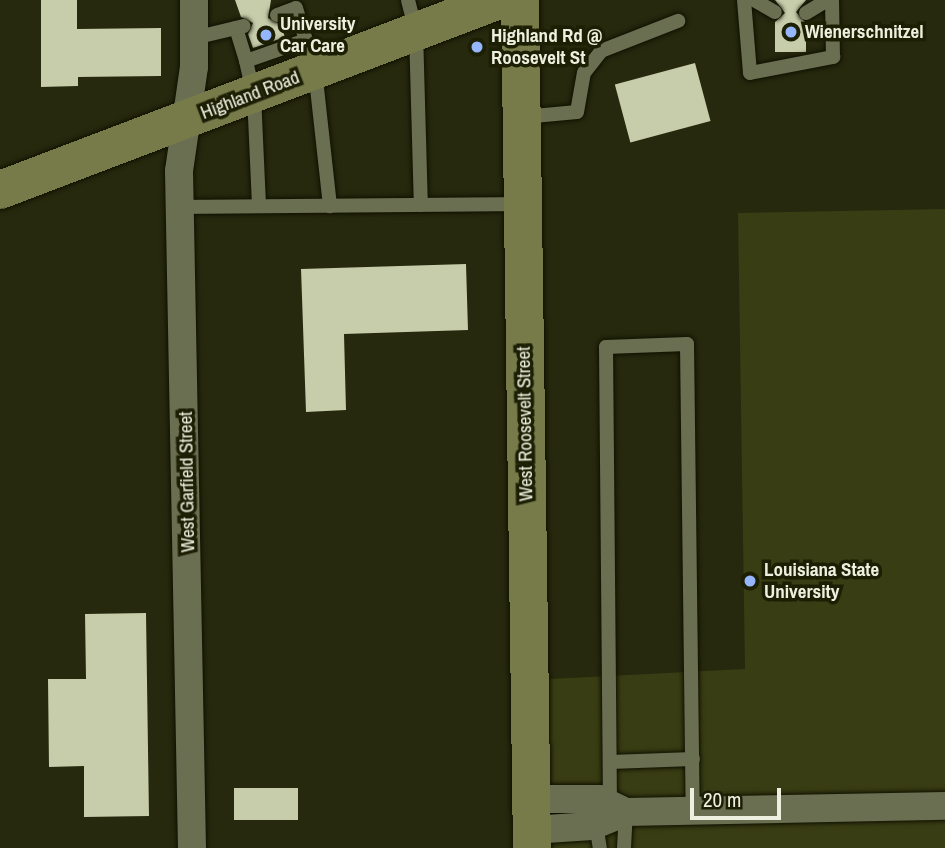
<!DOCTYPE html>
<html>
<head>
<meta charset="utf-8">
<style>
	body { margin:0 }
	#map { position:relative; width:945px; height:848px; overflow:hidden; background:#26290d; font-family:"Archivo Narrow",sans-serif }
	div>[style] { position:absolute }
	.green>* { inset:0; background:#393d13 }
	.building>* { inset:0; background:#c7ccab; transform-origin:0 0 }
	.roads { filter:drop-shadow(0 0 2px #101100) drop-shadow(0 0 2px #101100) }
	.lane>* { height:14px; margin:-7px; padding:0 7px; transform-origin:7px; border-radius:7px; background:#6b6f51 }
	.street>* { height:28px; margin:-14px; padding:0 14px; transform-origin:14px; border-radius:14px; background:#6b6f51 }
	.secondary>* { height:38px; margin:-19px; padding:0 19px; transform-origin:19px; border-radius:19px; background:#767b49 }
	.dots>* { width:19px; height:19px; translate:-50% -50%; box-sizing:border-box; border:4px solid #1d1f04; border-radius:50% }
	span { translate:-50% -50%; white-space:nowrap; text-align:center; line-height:1.15; -webkit-text-stroke:7px #1d1f04; paint-order:stroke }
	.poi-label { font-size:19px; color:#edf0df; font-weight:700 }
	.left { translate:0 -50%; text-align:left }
	.street-label { font-size:19px; color:#edf0df }
	.scale { position:absolute; left:690px; top:788px; width:91px; height:32px; box-sizing:border-box; border:4px solid #edf0df; border-top:0; padding-left:9px; font-size:21px; line-height:24px; white-space:nowrap; color:#edf0df; -webkit-text-stroke:5px #1d1f04; paint-order:stroke }
</style>
</head>
<body>
<div id="map">
	<div class="green">
		<i style="clip-path:polygon(945px 209px,945px 848px,531px 848px,530px 680px,745px 669px,738px 213px)"></i>
	</div>
	<div class="building">
		<i style="clip-path:polygon(41px 0,77px 0,77px 29px,161px 28px,161px 76px,78px 77px,78px 86px,41px 87px)"></i>
		<i style="clip-path:polygon(235px 0,271px 0,268px 18px,280px 24px,285px 37px,253px 48px,248px 34px,253px 23px,241px 17px)"></i>
		<i style="clip-path:polygon(775px 0,806px 0,796px 12px,806px 23px,806px 52px,775px 52px,775px 22px,785px 13px)"></i>
		<i style="left:695px;top:63px;width:60px;height:83px;rotate:75deg"></i>
		<i style="clip-path:polygon(466px 264px,468px 330px,344px 334px,346px 410px,306px 412px,301px 269px)"></i>
		<i style="clip-path:polygon(146px 613px,149px 816px,84px 817px,84px 766px,49px 767px,48px 679px,86px 679px,85px 614px)"></i>
		<i style="left:234px;top:788px;width:64px;height:32px"></i>
	</div>
	<div class="roads">
		<div class="lane">
			<i style="left:408px;top:0;width:32px;rotate:76deg"></i>
			<i style="left:416px;top:31px;width:174px;rotate:88.4deg"></i>
			<i style="left:744px;top:0;width:73px;rotate:85.3deg"></i>
			<i style="left:750px;top:73px;width:85px;rotate:-10.9deg"></i>
			<i style="left:833px;top:57px;width:57px;rotate:-91deg"></i>
			<i style="left:754px;top:0;width:24px;rotate:30deg"></i>
			<i style="left:806px;top:13px;width:26px;rotate:-31deg"></i>
			<i style="left:277px;top:15px;width:20px;rotate:-20deg"></i>
			<i style="left:296px;top:8px;width:65px;rotate:73deg"></i>
			<i style="left:315px;top:70px;width:137px;rotate:83.7deg"></i>
			<i style="left:236px;top:28px;width:34px;rotate:73deg"></i>
			<i style="left:246px;top:61px;width:64px;rotate:-19.3deg"></i>
			<i style="left:194px;top:38px;width:51px;rotate:-13.5deg"></i>
			<i style="left:246px;top:61px;width:35px;rotate:77deg"></i>
			<i style="left:254px;top:95px;width:111px;rotate:87.4deg"></i>
			<i style="left:523px;top:117px;width:54px;rotate:-5.3deg"></i>
			<i style="left:577px;top:112px;width:40px;rotate:-80deg"></i>
			<i style="left:584px;top:73px;width:28px;rotate:-52deg"></i>
			<i style="left:601px;top:51px;width:83px;rotate:-21.3deg"></i>
			<i style="left:183px;top:207px;width:338px;rotate:-0.5deg"></i>
			<i style="left:610px;top:762px;width:83px;rotate:-2.1deg"></i>
			<i style="left:610px;top:804px;width:457px;rotate:-90.5deg"></i>
			<i style="left:606px;top:347px;width:81px;rotate:-2.1deg"></i>
			<i style="left:687px;top:344px;width:466px;rotate:89.3deg"></i>
			<i style="left:596px;top:824px;width:24px;rotate:81deg"></i>
			<i style="left:624px;top:848px;width:36px;rotate:-87deg"></i>
		</div>
		<div class="street">
			<i style="left:531px;top:799px;width:68px"></i>
			<i style="left:599px;top:799px;width:30px;rotate:26deg"></i>
			<i style="left:531px;top:830px;width:61px;rotate:-3.8deg"></i>
			<i style="left:592px;top:826px;width:37px;rotate:-22deg"></i>
			<i style="left:626px;top:812px;width:319px;rotate:-1.1deg"></i>
			<i style="left:192px;top:848px;width:677px;rotate:-91.1deg"></i>
			<i style="left:179px;top:171px;width:105px;rotate:-81.8deg"></i>
			<i style="left:194px;top:67px;width:67px;rotate:-90deg"></i>
		</div>
		<div class="secondary">
			<i style="left:520px;top:0;width:848px;rotate:89.19deg"></i>
			<i style="left:0;top:190px;width:534px;rotate:-20.84deg"></i>
		</div>
	</div>
	<div class="dots">
		<i style="left:791px;top:32px;background:#95b6fd"></i>
		<i style="left:266px;top:35px;background:#95b6fd"></i>
		<i style="left:477px;top:47px;background:#95b6fd"></i>
		<i style="left:750px;top:581px;background:#95b6fd"></i>
	</div>
	<div class="poi-label">
		<span class="left" style="left:280px;top:35px">University<br>Car Care</span>
		<span class="left" style="left:805px;top:32px">Wienerschnitzel</span>
		<span class="left" style="left:491px;top:47px">Highland Rd @<br>Roosevelt St</span>
		<span class="left" style="left:764px;top:581px">Louisiana State<br>University</span>
	</div>
	<div class="street-label">
		<span style="left:250px;top:95px;rotate:-21deg">Highland Road</span>
		<span style="left:525px;top:424px;rotate:-91deg">West Roosevelt Street</span>
		<span style="left:187px;top:482px;rotate:-91deg">West Garfield Street</span>
	</div>
	<div class="scale">20 m</div>
</div>
</body>
</html>
